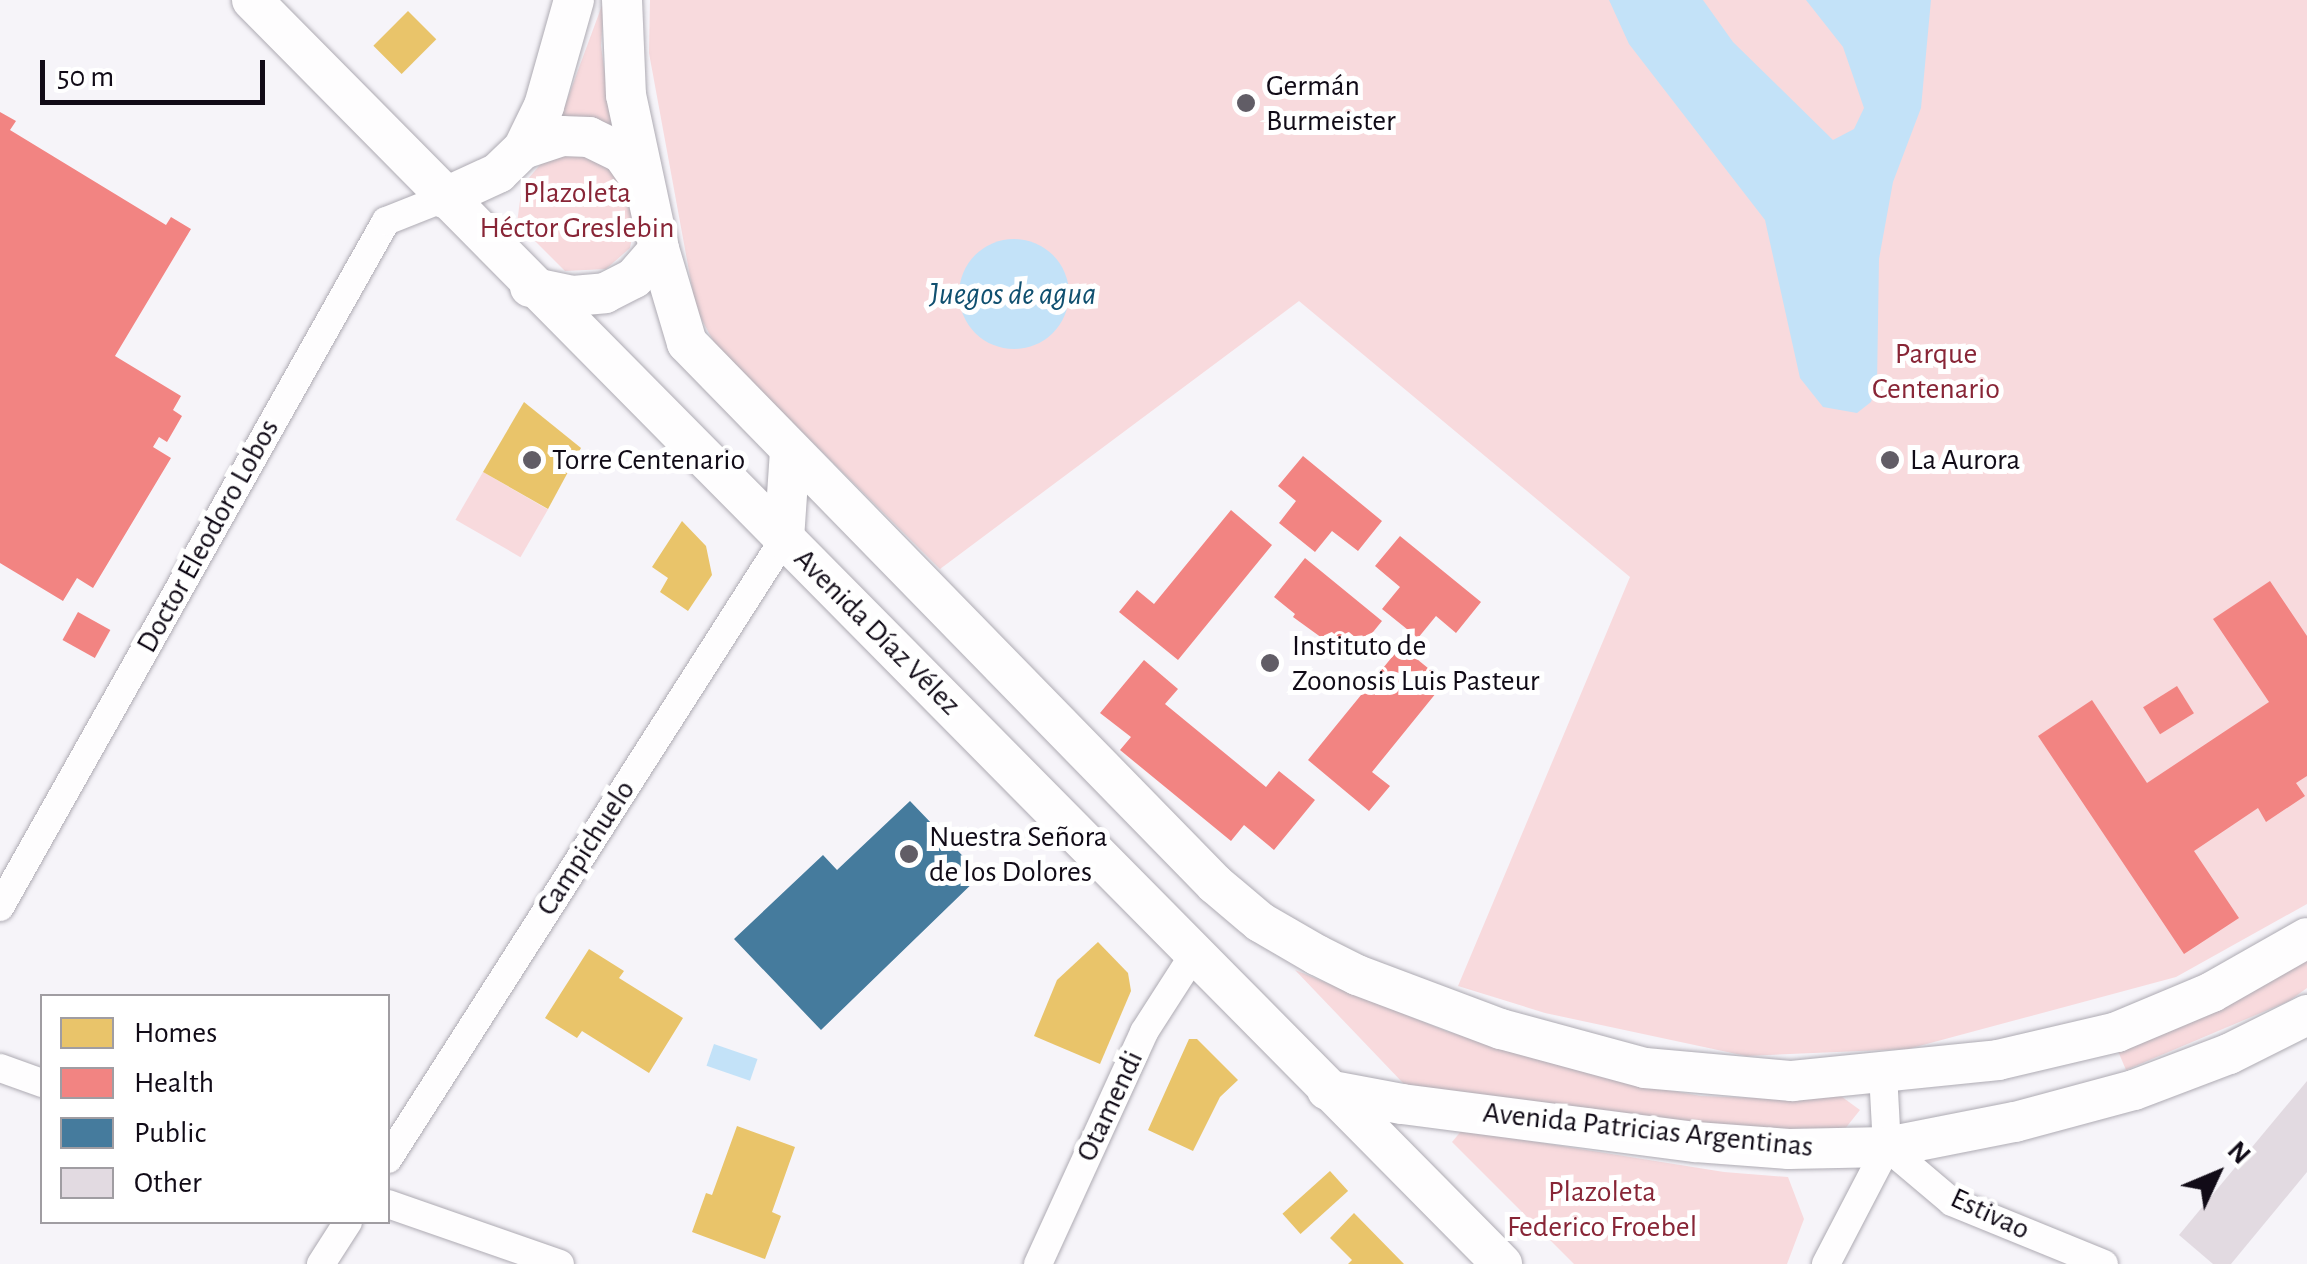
<!DOCTYPE html>
<html>
<head>
<meta charset="utf-8">
<style>
	body { margin:0 }
	#map { position:relative; width:2307px; height:1264px; overflow:hidden; background:#f6f4f9; font-family:"Alegreya Sans",sans-serif }
	div>[style] { position:absolute }
	.green>* { inset:0; background:#f8dadd; transform-origin:0 0 }
	.water>* { inset:0; background:#c3e2f8; transform-origin:0 0 }
	.round { border-radius:50% }
	.homes>* { inset:0; background:#e9c46a; transform-origin:0 0 }
	.health>* { inset:0; background:#f28482; transform-origin:0 0 }
	.public>* { inset:0; background:#457b9d }
	.building>* { inset:0; background:#e2dae1 }
	.roads { filter:drop-shadow(0 0 2px #aeabb3) drop-shadow(0 0 2px #aeabb3) }
	.street>* { height:28px; margin:-14px; padding:0 14px; transform-origin:14px; border-radius:14px; background:#fefdfe }
	.secondary>* { height:40px; margin:-20px; padding:0 20px; transform-origin:20px; border-radius:20px; background:#fefdfe }
	.dots>* { width:28px; height:28px; translate:-50% -50%; box-sizing:border-box; border:5px solid #fff; border-radius:50% }
	span { translate:-50% -50%; white-space:nowrap; text-align:center; line-height:1.15; -webkit-text-stroke:10px #fff; paint-order:stroke }
	.poi-label { font-size:30px; color:#110b17 }
	.left { translate:0 -50%; text-align:left }
	.park-label { font-size:30px; color:#882536 }
	.street-label { font-size:30px; color:#110b17 }
	.water-label { font-size:32px; color:#105070; font-style:italic }
	.legend { position:absolute; left:40px; top:994px; width:350px; height:230px; box-sizing:border-box; background:#fff; border:2px solid #a09da2; margin:0; padding:12px 18px; list-style:none; font-size:30px; color:#110b17 }
	.legend li { display:flex; align-items:center; gap:20px; height:50px }
	.legend b { width:50px; border:2px solid #a09da2 }
	.north { position:absolute; left:2167px; top:1124px; width:100px; height:100px; -webkit-text-stroke:8px #fff; paint-order:stroke; rotate:46deg; font-size:28px; font-weight:700; line-height:40px; text-align:center; color:#110b17 }
	.north::after { content:''; display:block; margin:auto; width:35px; height:45px; background:#110b17; clip-path:polygon(50% 0,100% 100%,50% 72%,0 100%) }
	.scale { position:absolute; left:40px; top:60px; width:225px; height:45px; box-sizing:border-box; border:5px solid #110b17; border-top:0; padding-left:12px; font-size:30px; line-height:35px; white-space:nowrap; color:#110b17; -webkit-text-stroke:8px #fff; paint-order:stroke }
</style>
</head>
<body>
<div id="map">
	<div class="green">
		<i style="clip-path:polygon(604px 0,601px 46px,612px 125px,560px 119px)"></i>
		<i style="clip-path:polygon(650px 0,2307px 0,2307px 904px,2176px 977px,1908px 1049px,1746px 1056px,1545px 1013px,1458px 986px,1630px 577px,1299px 301px,940px 569px,716px 346px,696px 309px,649px 53px)"></i>
		<i style="clip-path:polygon(576px 152px,605px 164px,625px 186px,635px 223px,630px 248px,606px 269px,565px 271px,517px 223px,522px 186px,545px 159px)"></i>
		<i style="left:483px;top:472px;width:75px;height:55px;rotate:30deg"></i>
		<i style="clip-path:polygon(2307px 950px,2307px 988px,2289px 1001px,2126px 1070px,2115px 1044px)"></i>
		<i style="clip-path:polygon(1295px 970px,1446px 1031px,1618px 1081px,1701px 1096px,1783px 1099px,1838px 1094px,1860px 1110px,1844px 1130px,1713px 1128px,1440px 1095px,1403px 1083px)"></i>
		<i style="clip-path:polygon(1462px 1130px,1724px 1172px,1788px 1177px,1804px 1219px,1787px 1264px,1574px 1264px,1452px 1142px)"></i>
	</div>
	<div class="water">
		<i style="clip-path:polygon(1609px 0,1703px 0,1733px 42px,1833px 140px,1854px 129px,1864px 108px,1843px 47px,1806px 0,1931px 0,1921px 108px,1893px 182px,1879px 259px,1877px 385px,1871px 402px,1857px 413px,1823px 407px,1800px 378px,1765px 220px,1629px 44px)"></i>
		<i class="round" style="left:959px;top:239px;width:110px;height:110px"></i>
		<i style="left:714px;top:1044px;width:46px;height:23px;rotate:19deg"></i>
	</div>
	<div class="homes">
		<i style="left:408px;top:11px;width:40px;height:49px;rotate:45deg"></i>
		<i style="clip-path:polygon(524px 402px,581px 448px,548px 509px,483px 472px)"></i>
		<i style="clip-path:polygon(682px 521px,706px 546px,712px 575px,688px 611px,660px 592px,668px 578px,652px 567px)"></i>
		<i style="clip-path:polygon(1098px 942px,1128px 973px,1131px 991px,1100px 1064px,1034px 1036px,1057px 980px)"></i>
		<i style="clip-path:polygon(589px 949px,624px 971px,619px 978px,683px 1018px,649px 1073px,582px 1031px,577px 1038px,545px 1018px)"></i>
		<i style="clip-path:polygon(1189px 1039px,1197px 1039px,1238px 1080px,1220px 1097px,1193px 1151px,1148px 1130px)"></i>
		<i style="clip-path:polygon(737px 1126px,795px 1147px,772px 1212px,781px 1216px,765px 1259px,692px 1232px,706px 1193px,712px 1195px)"></i>
		<i style="left:1330px;top:1171px;width:27px;height:64px;rotate:48deg"></i>
		<i style="clip-path:polygon(1354px 1213px,1404px 1264px,1348px 1264px,1352px 1260px,1330px 1238px)"></i>
	</div>
	<div class="health">
		<i style="clip-path:polygon(0 112px,16px 121px,10px 130px,166px 225px,171px 217px,191px 229px,115px 356px,181px 396px,173px 410px,182px 416px,167px 442px,159px 437px,153px 447px,171px 458px,93px 588px,77px 578px,63px 601px,0 563px)"></i>
		<i style="clip-path:polygon(1303px 456px,1382px 521px,1358px 551px,1332px 531px,1315px 552px,1279px 523px,1296px 501px,1278px 486px)"></i>
		<i style="clip-path:polygon(1231px 510px,1272px 545px,1178px 660px,1119px 612px,1137px 590px,1154px 604px)"></i>
		<i style="clip-path:polygon(1400px 536px,1481px 602px,1456px 633px,1436px 616px,1418px 638px,1382px 609px,1400px 587px,1375px 566px)"></i>
		<i style="clip-path:polygon(1305px 558px,1382px 621px,1351px 659px,1293px 617px,1295px 614px,1274px 597px)"></i>
		<i style="clip-path:polygon(2270px 581px,2307px 636px,2307px 776px,2296px 783px,2305px 796px,2266px 822px,2258px 808px,2194px 851px,2239px 918px,2184px 954px,2038px 736px,2092px 700px,2147px 783px,2269px 702px,2213px 619px)"></i>
		<i style="left:78px;top:612px;width:37px;height:32px;rotate:29deg"></i>
		<i style="clip-path:polygon(1401px 646px,1445px 682px,1372px 772px,1390px 786px,1369px 811px,1308px 760px)"></i>
		<i style="clip-path:polygon(1144px 660px,1178px 689px,1165px 704px,1266px 787px,1279px 771px,1315px 800px,1274px 850px,1244px 825px,1231px 841px,1120px 750px,1131px 737px,1100px 713px)"></i>
		<i style="left:2177px;top:686px;width:32px;height:40px;rotate:58deg"></i>
	</div>
	<div class="public">
		<i style="clip-path:polygon(910px 801px,981px 875px,821px 1030px,734px 939px,823px 855px,837px 870px)"></i>
	</div>
	<div class="building">
		<i style="clip-path:polygon(2307px 1081px,2307px 1172px,2231px 1264px,2213px 1264px,2179px 1235px)"></i>
	</div>
	<div class="roads">
		<div class="street">
			<i style="left:0;top:907px;width:787px;rotate:-60.63deg"></i>
			<i style="left:386px;top:221px;width:62px;rotate:-21.6deg"></i>
			<i style="left:0;top:1068px;width:45px;rotate:19.7deg"></i>
			<i style="left:1887px;top:1147px;width:85px;rotate:40.2deg"></i>
			<i style="left:1952px;top:1202px;width:164px;rotate:22.2deg"></i>
			<i style="left:388px;top:1159px;width:736px;rotate:-57.43deg"></i>
			<i style="left:388px;top:1204px;width:182px;rotate:19.2deg"></i>
			<i style="left:321px;top:1264px;width:50px;rotate:-57.3deg"></i>
			<i style="left:1038px;top:1264px;width:255px;rotate:-65.4deg"></i>
			<i style="left:1144px;top:1032px;width:93px;rotate:-57.3deg"></i>
			<i style="left:1826px;top:1264px;width:132px;rotate:-62.5deg"></i>
			<i style="left:1887px;top:1147px;width:73px;rotate:-93.1deg"></i>
		</div>
		<div class="secondary">
			<i style="left:252px;top:0;width:1778px;rotate:45.32deg"></i>
			<i style="left:622px;top:0;width:95px;rotate:87.6deg"></i>
			<i style="left:626px;top:95px;width:157px;rotate:77.9deg"></i>
			<i style="left:659px;top:249px;width:98px;rotate:73.4deg"></i>
			<i style="left:687px;top:343px;width:756px;rotate:45.7deg"></i>
			<i style="left:1215px;top:884px;width:59px;rotate:40.2deg"></i>
			<i style="left:1260px;top:922px;width:66px;rotate:30.1deg"></i>
			<i style="left:1317px;top:955px;width:45px;rotate:26.6deg"></i>
			<i style="left:1357px;top:975px;width:154px;rotate:20.6deg"></i>
			<i style="left:1501px;top:1029px;width:149px;rotate:15.2deg"></i>
			<i style="left:1645px;top:1068px;width:148px;rotate:5.1deg"></i>
			<i style="left:1792px;top:1081px;width:207px;rotate:-5.8deg"></i>
			<i style="left:1998px;top:1060px;width:122px;rotate:-13.2deg"></i>
			<i style="left:2117px;top:1032px;width:103px;rotate:-22.8deg"></i>
			<i style="left:2212px;top:992px;width:109px;rotate:-29.6deg"></i>
			<i style="left:523px;top:149px;width:41px;rotate:-18.4deg"></i>
			<i style="left:562px;top:136px;width:27px;rotate:2deg"></i>
			<i style="left:589px;top:137px;width:37px;rotate:26deg"></i>
			<i style="left:622px;top:153px;width:35px;rotate:55deg"></i>
			<i style="left:444px;top:198px;width:60px;rotate:-24.8deg"></i>
			<i style="left:498px;top:173px;width:35px;rotate:-44deg"></i>
			<i style="left:523px;top:149px;width:48px;rotate:-64deg"></i>
			<i style="left:544px;top:106px;width:110px;rotate:-74.2deg"></i>
			<i style="left:530px;top:287px;width:44px;rotate:11.8deg"></i>
			<i style="left:573px;top:296px;width:32px;rotate:-5deg"></i>
			<i style="left:605px;top:293px;width:33px;rotate:-27deg"></i>
			<i style="left:634px;top:278px;width:38px;rotate:-49deg"></i>
			<i style="left:784px;top:539px;width:88px;rotate:-86.1deg"></i>
			<i style="left:1327px;top:1090px;width:76px;rotate:10.6deg"></i>
			<i style="left:1402px;top:1104px;width:296px;rotate:7.4deg"></i>
			<i style="left:1696px;top:1142px;width:93px;rotate:4.3deg"></i>
			<i style="left:1789px;top:1149px;width:98px;rotate:-1.2deg"></i>
			<i style="left:1887px;top:1147px;width:130px;rotate:-11.1deg"></i>
			<i style="left:2015px;top:1122px;width:123px;rotate:-15.1deg"></i>
			<i style="left:2134px;top:1090px;width:102px;rotate:-20.8deg"></i>
			<i style="left:2229px;top:1054px;width:87px;rotate:-26.6deg"></i>
		</div>
	</div>
	<div class="dots">
		<i style="left:1246px;top:103px;background:#615d66"></i>
		<i style="left:532px;top:460px;background:#615d66"></i>
		<i style="left:1890px;top:460px;background:#615d66"></i>
		<i style="left:1270px;top:663px;background:#615d66"></i>
		<i style="left:909px;top:854px;background:#615d66"></i>
	</div>
	<div class="poi-label">
		<span class="left" style="left:1266px;top:103px">Germán<br>Burmeister</span>
		<span class="left" style="left:552px;top:460px">Torre Centenario</span>
		<span class="left" style="left:1910px;top:460px">La Aurora</span>
		<span class="left" style="left:1292px;top:663px">Instituto de<br>Zoonosis Luis Pasteur</span>
		<span class="left" style="left:929px;top:854px">Nuestra Señora<br>de los Dolores</span>
	</div>
	<div class="park-label">
		<span style="left:577px;top:210px">Plazoleta<br>Héctor Greslebin</span>
		<span style="left:1936px;top:371px">Parque<br>Centenario</span>
		<span style="left:1602px;top:1209px">Plazoleta<br>Federico Froebel</span>
	</div>
	<div class="street-label">
		<span style="left:208px;top:536px;rotate:-61deg">Doctor Eleodoro Lobos</span>
		<span style="left:877px;top:632px;rotate:45deg">Avenida Díaz Vélez</span>
		<span style="left:586px;top:848px;rotate:-57deg">Campichuelo</span>
		<span style="left:1110px;top:1106px;rotate:-65deg">Otamendi</span>
		<span style="left:1648px;top:1130px;rotate:6deg">Avenida Patricias Argentinas</span>
		<span style="left:1990px;top:1214px;rotate:25deg">Estivao</span>
	</div>
	<div class="water-label">
		<span style="left:1013px;top:294px">Juegos de agua</span>
	</div>
	<ul class="legend">
	<li><b style="height:28px;background:#e9c46a"></b>Homes</li>
	<li><b style="height:28px;background:#f28482"></b>Health</li>
	<li><b style="height:28px;background:#457b9d"></b>Public</li>
	<li><b style="height:28px;background:#e2dae1"></b>Other</li>
	</ul>
	<div class="north">N</div>
	<div class="scale">50 m</div>
</div>
</body>
</html>
